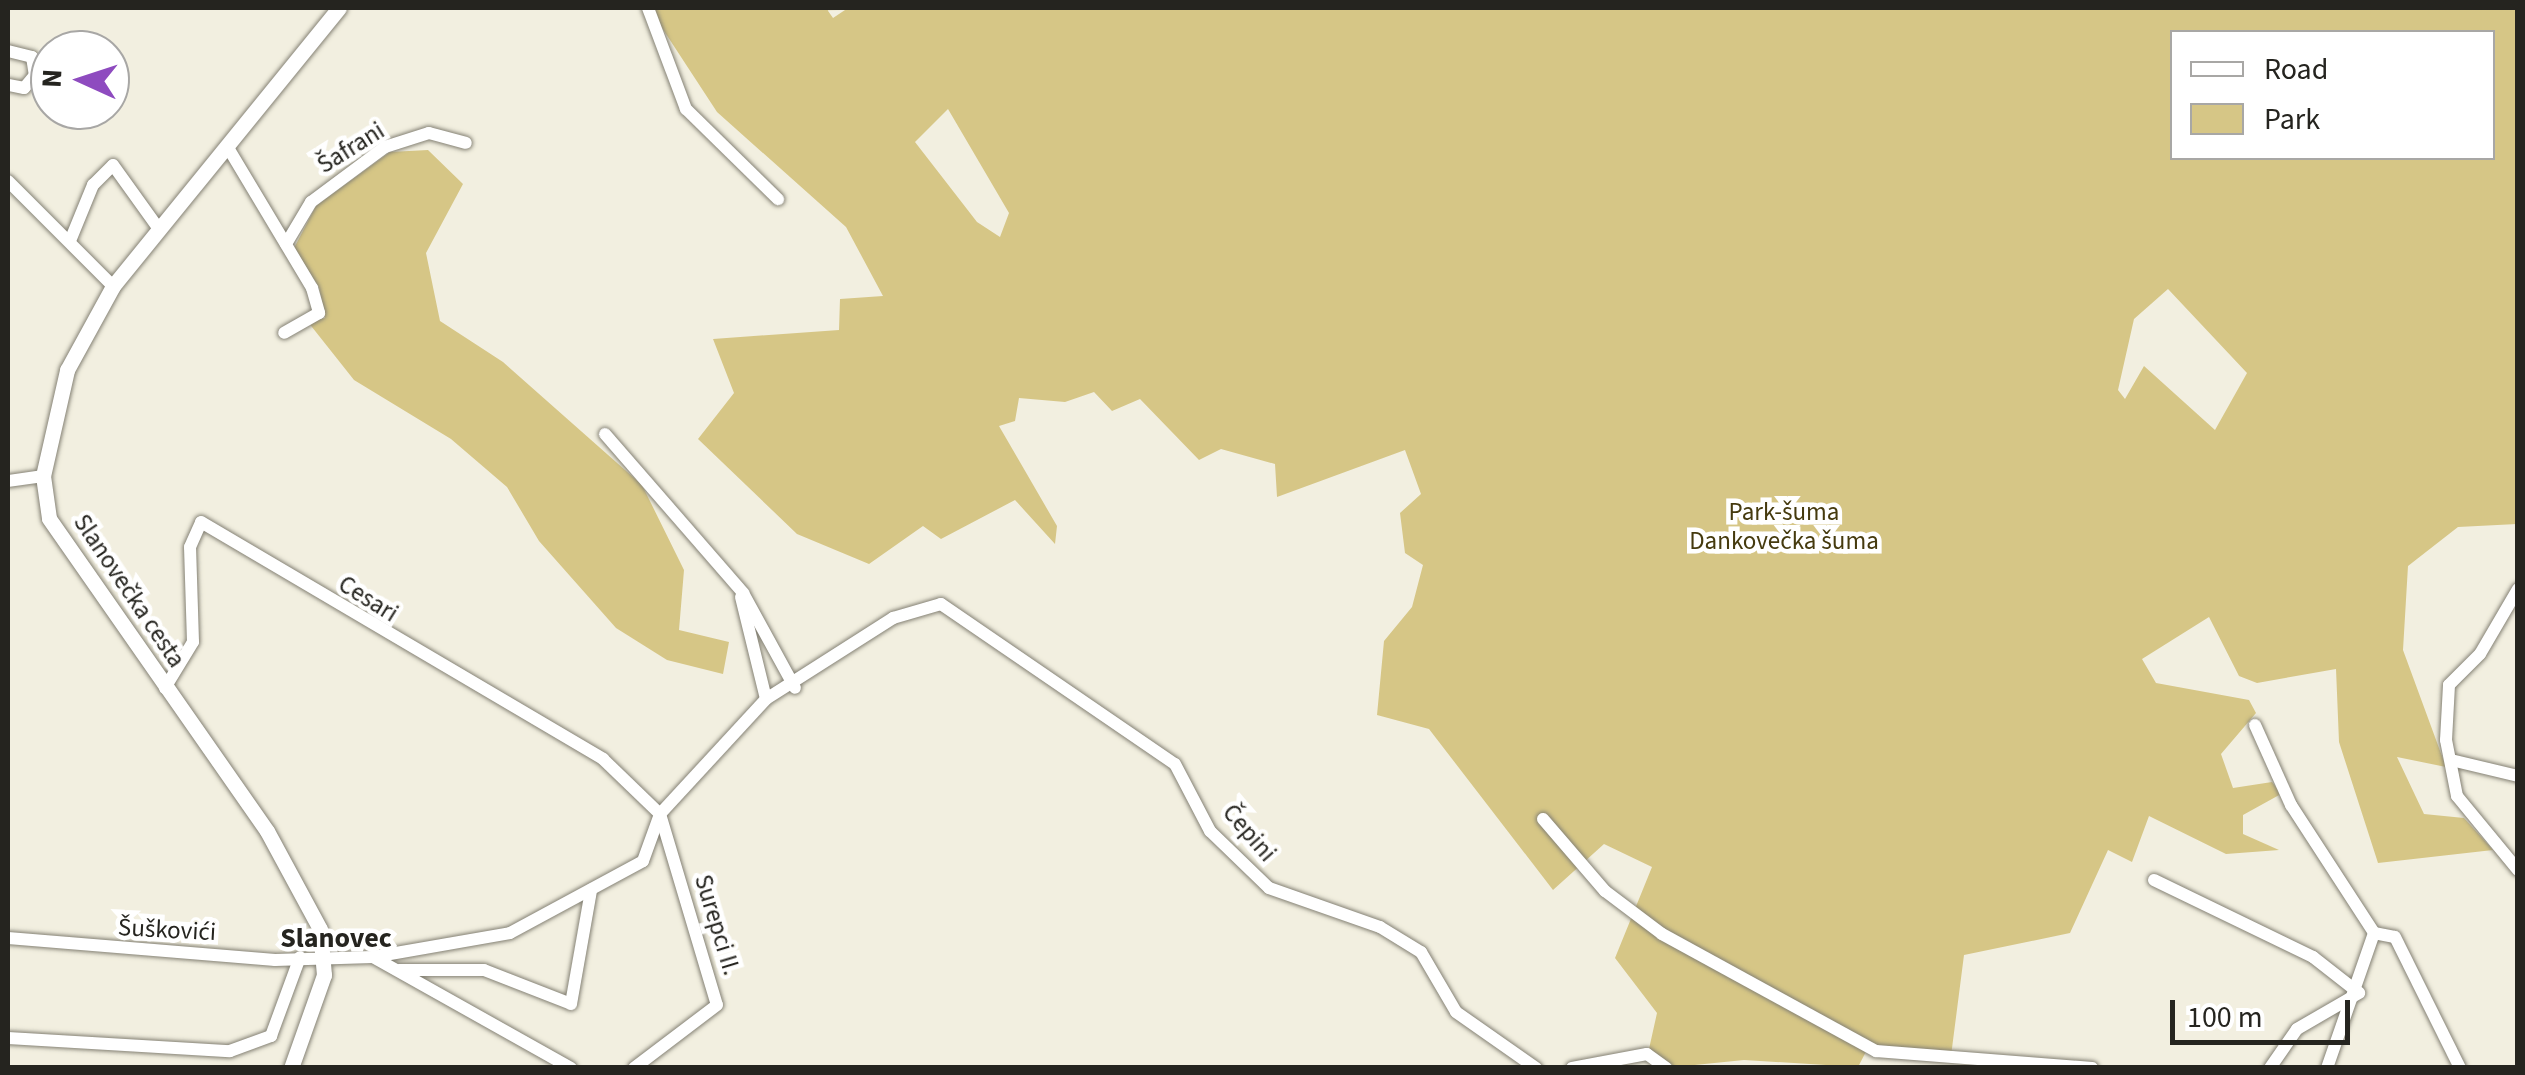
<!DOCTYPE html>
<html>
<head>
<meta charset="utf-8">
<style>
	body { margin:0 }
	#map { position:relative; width:2525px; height:1075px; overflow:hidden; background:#f2efe0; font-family:"Source Sans 3",sans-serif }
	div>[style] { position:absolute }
	.green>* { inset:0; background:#d6c686 }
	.roads { filter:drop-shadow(0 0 2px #848174) drop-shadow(0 0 2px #848174) }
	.minor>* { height:12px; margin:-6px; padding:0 6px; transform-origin:6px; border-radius:6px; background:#fff }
	.tertiary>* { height:15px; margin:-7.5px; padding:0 7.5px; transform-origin:7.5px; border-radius:7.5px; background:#fff }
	span { translate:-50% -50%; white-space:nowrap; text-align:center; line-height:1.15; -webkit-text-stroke:9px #fff; paint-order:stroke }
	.street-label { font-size:25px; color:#25241f }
	.park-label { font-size:25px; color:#453a0e }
	.neighbourhood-label { font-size:28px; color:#25241f; font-weight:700 }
	.frame { position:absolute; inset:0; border:10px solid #25241f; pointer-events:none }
	.legend { position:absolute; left:2170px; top:30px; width:325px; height:130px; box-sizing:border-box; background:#fff; border:2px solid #a8a7a5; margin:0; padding:12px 18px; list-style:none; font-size:30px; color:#25241f }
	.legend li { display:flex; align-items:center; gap:20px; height:50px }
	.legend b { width:50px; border:2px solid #a8a7a5 }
	.north { position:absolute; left:30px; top:30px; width:100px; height:100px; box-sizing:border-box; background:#fff; border:2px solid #a8a7a5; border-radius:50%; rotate:273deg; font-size:28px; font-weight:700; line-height:40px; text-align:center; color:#25241f }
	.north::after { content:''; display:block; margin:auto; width:35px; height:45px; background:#8e4bbf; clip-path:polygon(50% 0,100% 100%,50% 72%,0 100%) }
	.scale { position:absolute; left:2170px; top:1000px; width:180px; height:45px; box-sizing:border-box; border:5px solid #25241f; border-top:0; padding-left:12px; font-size:30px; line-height:35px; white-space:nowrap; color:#25241f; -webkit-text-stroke:8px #fff; paint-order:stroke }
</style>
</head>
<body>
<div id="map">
	<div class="green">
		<i style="clip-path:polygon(evenodd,649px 8px,826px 8px,833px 18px,848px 8px,2517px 8px,2517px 524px,2458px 527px,2408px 566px,2403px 650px,2446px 767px,2397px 757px,2424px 814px,2464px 818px,2493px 850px,2378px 863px,2339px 742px,2336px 669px,2257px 683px,2239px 676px,2209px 617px,2142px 659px,2156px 683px,2249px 700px,2256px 713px,2221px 754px,2233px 788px,2272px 782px,2281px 794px,2243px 815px,2243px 834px,2279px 850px,2226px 854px,2149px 816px,2132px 862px,2108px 850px,2070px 933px,1964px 955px,1951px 1056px,1870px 1044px,1858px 1067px,1744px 1060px,1675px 1067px,1649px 1049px,1657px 1013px,1615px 958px,1652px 867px,1604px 844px,1553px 890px,1429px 729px,1377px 715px,1384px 641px,1412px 607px,1423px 565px,1405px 553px,1400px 513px,1421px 494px,1405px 450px,1277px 497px,1275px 464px,1221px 449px,1199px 460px,1140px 399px,1112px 411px,1094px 392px,1065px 402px,1019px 398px,1015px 421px,999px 426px,1057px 526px,1055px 544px,1015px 500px,941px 539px,923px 526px,869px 564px,797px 534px,698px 439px,734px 393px,713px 339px,839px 330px,840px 299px,883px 296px,846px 227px,717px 112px,649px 8px,2172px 32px,2492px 32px,2492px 158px,2172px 158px,2172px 32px,649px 8px,948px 109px,1009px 213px,1000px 237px,977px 222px,915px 142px,948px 109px,649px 8px,2168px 289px,2247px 373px,2215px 430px,2144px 366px,2125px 399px,2118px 390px,2134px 319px,2168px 289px)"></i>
		<i style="clip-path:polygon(428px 150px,463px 184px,426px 253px,440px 321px,503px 362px,642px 485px,684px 570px,679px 630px,729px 642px,723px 674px,667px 660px,616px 628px,539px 541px,507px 487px,451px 439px,354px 380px,308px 322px,325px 318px,319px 287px,294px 248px,316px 206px,390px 152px)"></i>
	</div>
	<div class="roads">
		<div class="minor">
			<i style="left:648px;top:8px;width:108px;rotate:69.4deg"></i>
			<i style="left:686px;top:109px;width:129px;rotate:44.4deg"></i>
			<i style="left:8px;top:51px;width:25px;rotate:14deg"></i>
			<i style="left:32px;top:57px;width:18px;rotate:81deg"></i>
			<i style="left:35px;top:75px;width:17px;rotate:130deg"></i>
			<i style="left:24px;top:88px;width:16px;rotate:-169deg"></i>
			<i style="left:230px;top:151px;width:160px;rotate:59.1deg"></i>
			<i style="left:312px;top:288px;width:26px;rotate:74deg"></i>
			<i style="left:319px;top:313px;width:40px;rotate:150.3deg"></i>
			<i style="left:8px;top:181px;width:148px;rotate:45deg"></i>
			<i style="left:70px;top:241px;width:61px;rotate:-67.7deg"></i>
			<i style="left:93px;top:185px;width:28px;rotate:-45deg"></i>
			<i style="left:113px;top:165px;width:79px;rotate:54.3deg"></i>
			<i style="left:286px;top:244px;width:49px;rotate:-59.2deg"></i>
			<i style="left:311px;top:202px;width:92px;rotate:-36.6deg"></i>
			<i style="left:385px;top:147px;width:46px;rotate:-17.7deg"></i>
			<i style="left:429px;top:133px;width:38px;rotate:15deg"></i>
			<i style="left:605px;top:434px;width:211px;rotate:49deg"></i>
			<i style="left:743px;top:593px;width:108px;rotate:61.3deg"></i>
			<i style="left:8px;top:481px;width:35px;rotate:-8deg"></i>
			<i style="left:2518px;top:589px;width:75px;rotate:120.3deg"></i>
			<i style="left:2480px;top:654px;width:44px;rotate:135deg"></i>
			<i style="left:2449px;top:685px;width:55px;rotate:93.1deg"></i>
			<i style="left:2446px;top:740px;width:57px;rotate:78.9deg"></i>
			<i style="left:2457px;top:796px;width:96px;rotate:50.5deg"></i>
			<i style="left:741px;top:597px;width:105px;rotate:76.2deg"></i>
			<i style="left:165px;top:688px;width:54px;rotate:-58.7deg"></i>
			<i style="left:193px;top:642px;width:95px;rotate:-91.8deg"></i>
			<i style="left:190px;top:547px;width:27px;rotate:-66deg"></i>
			<i style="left:201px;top:522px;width:467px;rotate:30.5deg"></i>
			<i style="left:603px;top:759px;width:79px;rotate:44deg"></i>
			<i style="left:660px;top:814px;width:199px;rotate:73.4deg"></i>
			<i style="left:717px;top:1005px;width:104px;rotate:142.8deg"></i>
			<i style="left:2255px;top:725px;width:88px;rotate:65.8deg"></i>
			<i style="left:2291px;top:805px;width:153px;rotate:57deg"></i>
			<i style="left:2451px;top:760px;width:69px;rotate:13.4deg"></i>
			<i style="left:1543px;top:819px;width:95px;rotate:49.3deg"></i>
			<i style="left:1605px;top:891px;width:71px;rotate:37deg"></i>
			<i style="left:1662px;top:934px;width:244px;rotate:28.7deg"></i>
			<i style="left:1876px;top:1051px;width:217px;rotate:4.5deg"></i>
			<i style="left:2154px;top:880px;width:177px;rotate:25.8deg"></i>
			<i style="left:2313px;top:957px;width:58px;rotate:38deg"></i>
			<i style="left:2374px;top:933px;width:21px;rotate:11deg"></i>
			<i style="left:2395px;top:937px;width:146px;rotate:63.6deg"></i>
			<i style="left:8px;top:938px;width:268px;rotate:4.7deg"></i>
			<i style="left:275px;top:960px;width:98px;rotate:-1.8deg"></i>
			<i style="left:373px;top:957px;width:139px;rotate:-9.9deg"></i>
			<i style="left:510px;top:933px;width:151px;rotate:-28.4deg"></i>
			<i style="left:643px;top:861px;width:50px;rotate:-70.1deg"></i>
			<i style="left:660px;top:814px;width:156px;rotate:-47.3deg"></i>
			<i style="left:766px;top:699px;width:151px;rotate:-32.5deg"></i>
			<i style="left:893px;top:618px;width:50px;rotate:-16.3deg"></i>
			<i style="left:941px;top:604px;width:283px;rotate:34.4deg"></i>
			<i style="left:1175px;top:764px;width:76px;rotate:62.4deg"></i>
			<i style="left:1210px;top:831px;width:82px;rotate:44deg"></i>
			<i style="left:1269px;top:888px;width:118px;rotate:19.4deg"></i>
			<i style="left:1380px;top:927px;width:48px;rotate:31.4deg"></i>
			<i style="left:1421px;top:952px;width:69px;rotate:59.7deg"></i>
			<i style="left:1456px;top:1012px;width:98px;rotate:35deg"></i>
			<i style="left:373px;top:957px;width:227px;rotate:29.3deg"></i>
			<i style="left:399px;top:970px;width:85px"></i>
			<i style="left:484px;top:970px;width:93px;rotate:21.3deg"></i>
			<i style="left:571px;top:1004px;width:116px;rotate:-80deg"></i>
			<i style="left:8px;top:1038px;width:222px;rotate:3.4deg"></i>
			<i style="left:230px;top:1051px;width:44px;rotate:-20.1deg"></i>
			<i style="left:271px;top:1036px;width:84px;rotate:-69.8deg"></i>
			<i style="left:1572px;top:1068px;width:76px;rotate:-10.6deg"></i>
			<i style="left:1647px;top:1054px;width:24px;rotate:36deg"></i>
			<i style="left:2270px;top:1068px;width:47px;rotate:-55.3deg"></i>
			<i style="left:2297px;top:1029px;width:72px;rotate:-30.1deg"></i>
			<i style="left:2327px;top:1068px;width:143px;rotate:-70.8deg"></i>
		</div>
		<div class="tertiary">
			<i style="left:291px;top:1068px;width:99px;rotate:-70.5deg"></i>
			<i style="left:324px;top:975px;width:46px;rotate:-95deg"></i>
			<i style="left:320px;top:929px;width:111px;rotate:-118.4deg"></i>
			<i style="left:267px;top:831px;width:381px;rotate:-124.9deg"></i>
			<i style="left:49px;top:518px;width:42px;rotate:-98.1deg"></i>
			<i style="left:43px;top:476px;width:109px;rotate:-77.2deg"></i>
			<i style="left:67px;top:370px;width:96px;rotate:-61.3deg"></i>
			<i style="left:113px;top:286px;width:358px;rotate:-50.9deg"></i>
		</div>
	</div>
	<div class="street-label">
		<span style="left:351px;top:148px;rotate:-32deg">Šafrani</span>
		<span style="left:129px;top:591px;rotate:56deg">Slanovečka cesta</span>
		<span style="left:368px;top:599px;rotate:32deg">Cesari</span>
		<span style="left:1249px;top:833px;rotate:49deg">Čepini</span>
		<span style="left:717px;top:925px;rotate:73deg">Surepci II.</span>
		<span style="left:167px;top:930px;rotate:3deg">Šuškovići</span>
	</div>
	<div class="park-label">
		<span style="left:1784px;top:527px">Park-šuma<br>Dankovečka šuma</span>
	</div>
	<div class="neighbourhood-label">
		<span style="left:336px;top:938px">Slanovec</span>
	</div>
	<div class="frame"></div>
	<ul class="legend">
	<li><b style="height:12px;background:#fff"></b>Road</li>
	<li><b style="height:28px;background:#d6c686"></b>Park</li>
	</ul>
	<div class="north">N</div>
	<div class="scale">100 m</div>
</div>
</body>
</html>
